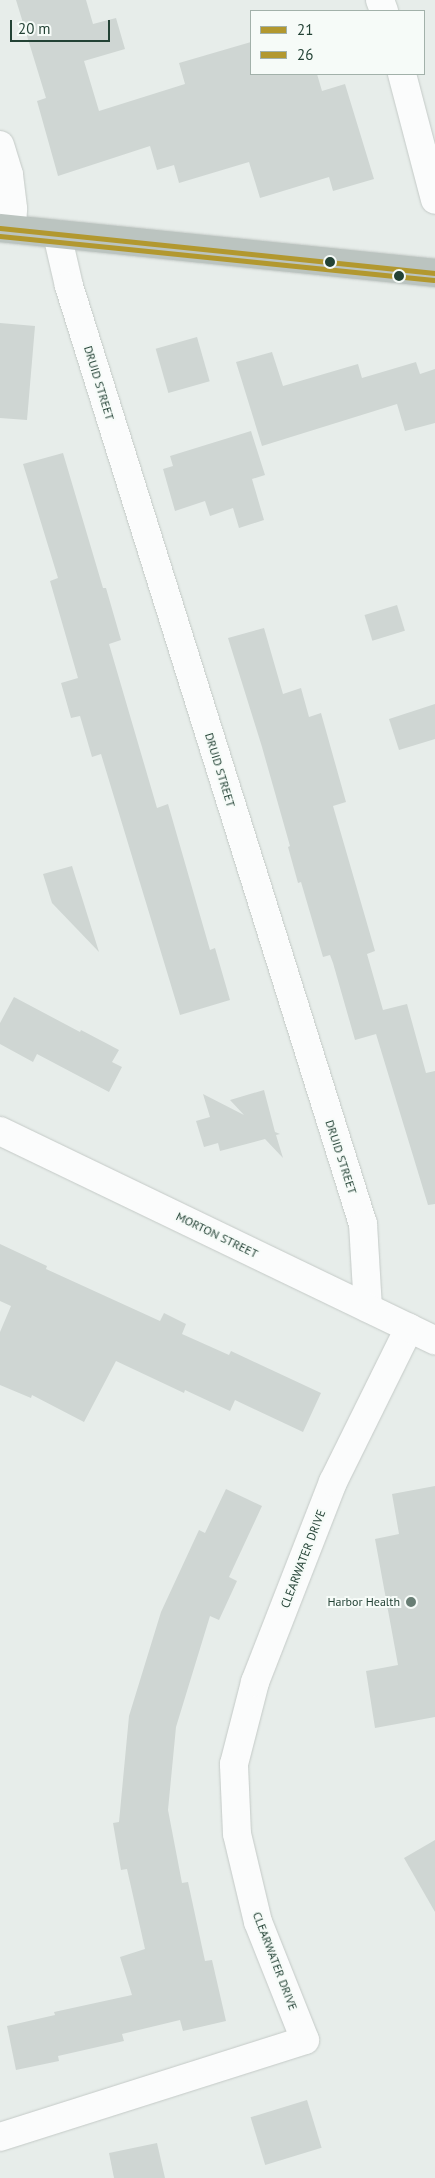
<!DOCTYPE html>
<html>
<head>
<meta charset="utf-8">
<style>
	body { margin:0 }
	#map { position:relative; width:435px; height:2178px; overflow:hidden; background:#e7edea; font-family:"PT Sans",sans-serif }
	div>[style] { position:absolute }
	.building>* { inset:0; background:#cfd6d3; transform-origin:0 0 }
	.roads { filter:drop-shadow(0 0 1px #c4cac7) drop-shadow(0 0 1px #c4cac7) }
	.street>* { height:28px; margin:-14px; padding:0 14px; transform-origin:14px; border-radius:14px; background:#fbfcfc }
	.secondary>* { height:28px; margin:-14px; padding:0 14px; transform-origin:14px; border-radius:14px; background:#fbfcfc }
	.highway>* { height:28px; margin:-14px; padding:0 14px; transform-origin:14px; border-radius:14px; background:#bbc4c0 }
	.bus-1>* { height:5px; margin:-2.5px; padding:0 2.5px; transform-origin:2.5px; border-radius:2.5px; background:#b2982f }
	.bus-2>* { height:5px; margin:-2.5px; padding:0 2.5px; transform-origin:2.5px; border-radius:2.5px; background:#b2982f }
	.dots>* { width:14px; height:14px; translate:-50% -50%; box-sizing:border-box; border:2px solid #f6fbf8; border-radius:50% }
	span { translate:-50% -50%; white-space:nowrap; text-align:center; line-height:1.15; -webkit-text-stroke:4px #f6fbf8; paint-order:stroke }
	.street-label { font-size:12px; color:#234235 }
	.poi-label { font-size:12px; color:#234235 }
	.right { translate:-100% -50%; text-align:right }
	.legend { position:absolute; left:250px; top:10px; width:175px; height:65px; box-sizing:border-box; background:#f6fbf8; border:1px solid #a2b1aa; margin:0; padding:6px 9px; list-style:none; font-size:15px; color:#234235 }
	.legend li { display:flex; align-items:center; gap:10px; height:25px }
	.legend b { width:25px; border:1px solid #a2b1aa }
	.scale { position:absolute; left:10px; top:20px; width:100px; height:22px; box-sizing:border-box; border:2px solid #234235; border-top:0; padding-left:6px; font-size:15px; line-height:18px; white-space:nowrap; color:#234235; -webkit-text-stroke:4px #f6fbf8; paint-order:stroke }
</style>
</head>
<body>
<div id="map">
	<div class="building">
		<i style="clip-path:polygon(16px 0,86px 0,93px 24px,116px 18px,125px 49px,84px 61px,99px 111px,185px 84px,179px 63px,251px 42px,251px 74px,317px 74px,322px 91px,345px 84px,374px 179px,333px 191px,329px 177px,260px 198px,249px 162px,179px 183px,174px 165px,157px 170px,150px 146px,58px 176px,37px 101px,46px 98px)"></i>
		<i style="clip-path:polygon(0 323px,35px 326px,27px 420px,0 418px)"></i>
		<i style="left:197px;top:337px;width:46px;height:43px;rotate:74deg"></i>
		<i style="clip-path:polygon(272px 352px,283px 386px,358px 364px,362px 378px,416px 362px,420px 374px,435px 369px,435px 423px,405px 431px,397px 404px,262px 446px,236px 362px)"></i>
		<i style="clip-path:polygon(251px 431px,265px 475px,252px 479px,264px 520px,239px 528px,233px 508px,210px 516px,205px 501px,175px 511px,163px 469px,173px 466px,170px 456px)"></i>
		<i style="clip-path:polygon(63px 453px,103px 588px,106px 588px,121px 640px,109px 644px,157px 808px,168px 804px,210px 950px,215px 948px,230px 1000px,180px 1015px,101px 754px,92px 757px,80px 716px,71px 718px,61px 683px,78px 678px,50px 581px,58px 578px,23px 464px)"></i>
		<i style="left:397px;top:605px;width:27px;height:34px;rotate:73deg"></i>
		<i style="clip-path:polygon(264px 628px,283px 694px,301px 688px,309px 717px,321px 713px,346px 802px,333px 806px,375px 951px,367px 954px,383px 1010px,407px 1004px,426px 1073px,435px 1071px,435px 1204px,428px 1205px,376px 1034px,355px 1040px,333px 963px,330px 955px,323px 957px,301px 882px,298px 883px,288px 847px,290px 846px,262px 747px,228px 638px)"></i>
		<i style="clip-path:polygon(435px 704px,435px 739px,399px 750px,389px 719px)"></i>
		<i style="clip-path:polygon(72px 866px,99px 952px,52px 903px,43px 874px)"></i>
		<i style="clip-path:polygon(14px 997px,80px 1032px,81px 1030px,119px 1050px,112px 1062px,122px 1067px,109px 1092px,37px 1054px,33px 1062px,0 1044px,0 1023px)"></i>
		<i style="clip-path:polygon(264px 1090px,275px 1132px,280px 1134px,276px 1135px,283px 1158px,265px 1139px,220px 1151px,218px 1143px,204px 1147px,196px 1121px,210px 1117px,203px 1094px,244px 1115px,230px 1100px)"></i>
		<i style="clip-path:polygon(0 1244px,47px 1266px,46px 1269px,160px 1321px,164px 1313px,186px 1324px,182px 1334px,229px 1355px,231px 1351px,321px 1393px,303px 1432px,235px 1400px,230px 1411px,185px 1390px,184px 1393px,116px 1361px,84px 1422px,32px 1395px,31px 1398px,0 1385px,0 1332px,11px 1306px,0 1301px)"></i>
		<i style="clip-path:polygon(435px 1486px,435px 1717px,375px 1728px,366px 1671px,398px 1665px,375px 1539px,399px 1534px,392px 1494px)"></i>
		<i style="clip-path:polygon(226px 1489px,262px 1506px,229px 1577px,237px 1581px,219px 1620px,210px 1616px,176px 1727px,168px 1810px,182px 1883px,188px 1882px,205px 1961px,212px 1960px,226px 2021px,183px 2031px,180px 2020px,122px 2034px,124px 2041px,58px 2056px,59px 2061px,16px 2070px,7px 2026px,55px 2015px,54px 2012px,132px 1995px,120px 1957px,145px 1949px,127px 1869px,121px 1870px,113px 1823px,119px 1822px,129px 1716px,161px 1612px,199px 1530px,205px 1533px)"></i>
		<i style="clip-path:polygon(435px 1840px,435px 1912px,404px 1858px)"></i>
		<i style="left:307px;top:2100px;width:50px;height:59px;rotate:73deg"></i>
		<i style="clip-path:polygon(157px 2143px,165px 2178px,114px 2178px,109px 2153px)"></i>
	</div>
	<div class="roads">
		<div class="street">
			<i style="left:0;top:145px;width:31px;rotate:73deg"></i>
			<i style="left:9px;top:175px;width:34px;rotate:83deg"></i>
			<i style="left:13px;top:209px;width:20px;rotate:93deg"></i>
			<i style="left:57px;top:234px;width:53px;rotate:77deg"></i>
			<i style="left:69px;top:286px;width:983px;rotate:72.6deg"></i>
			<i style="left:363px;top:1224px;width:84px;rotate:86.6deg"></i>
			<i style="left:0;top:2137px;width:320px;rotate:-17.6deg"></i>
			<i style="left:305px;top:2040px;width:127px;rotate:-111.7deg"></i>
			<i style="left:258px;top:1922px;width:90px;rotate:-103.4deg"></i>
			<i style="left:237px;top:1834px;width:70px;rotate:-92.5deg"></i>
			<i style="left:234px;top:1764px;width:85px;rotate:-75.6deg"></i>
			<i style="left:255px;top:1682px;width:215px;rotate:-68.7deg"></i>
			<i style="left:333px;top:1482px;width:172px;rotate:-63.7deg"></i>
		</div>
		<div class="secondary">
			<i style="left:380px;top:0;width:12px;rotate:70deg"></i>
			<i style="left:402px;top:74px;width:130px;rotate:75.3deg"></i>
			<i style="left:0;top:1131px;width:483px;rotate:25.7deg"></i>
		</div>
		<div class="highway">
			<i style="left:0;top:228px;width:437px;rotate:5.9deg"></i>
		</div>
	</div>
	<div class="bus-1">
		<i style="left:0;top:228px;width:437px;rotate:5.9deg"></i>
	</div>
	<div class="bus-2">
		<i style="left:0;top:236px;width:436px;rotate:5.8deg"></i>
	</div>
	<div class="dots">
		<i style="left:330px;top:262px;background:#234235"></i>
		<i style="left:399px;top:276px;background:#234235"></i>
		<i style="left:411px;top:1602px;background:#687e74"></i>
	</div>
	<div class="street-label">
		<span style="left:99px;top:383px;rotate:73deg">DRUID STREET</span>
		<span style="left:220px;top:770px;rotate:73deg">DRUID STREET</span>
		<span style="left:341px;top:1157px;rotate:72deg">DRUID STREET</span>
		<span style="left:217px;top:1235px;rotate:26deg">MORTON STREET</span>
		<span style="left:303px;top:1559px;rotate:-69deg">CLEARWATER DRIVE</span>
		<span style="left:275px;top:1961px;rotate:69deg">CLEARWATER DRIVE</span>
	</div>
	<div class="poi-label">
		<span class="right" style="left:400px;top:1602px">Harbor Health</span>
	</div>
	<ul class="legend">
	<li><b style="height:6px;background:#b2982f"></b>21</li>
	<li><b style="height:6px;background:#b2982f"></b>26</li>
	</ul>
	<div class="scale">20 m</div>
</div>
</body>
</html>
